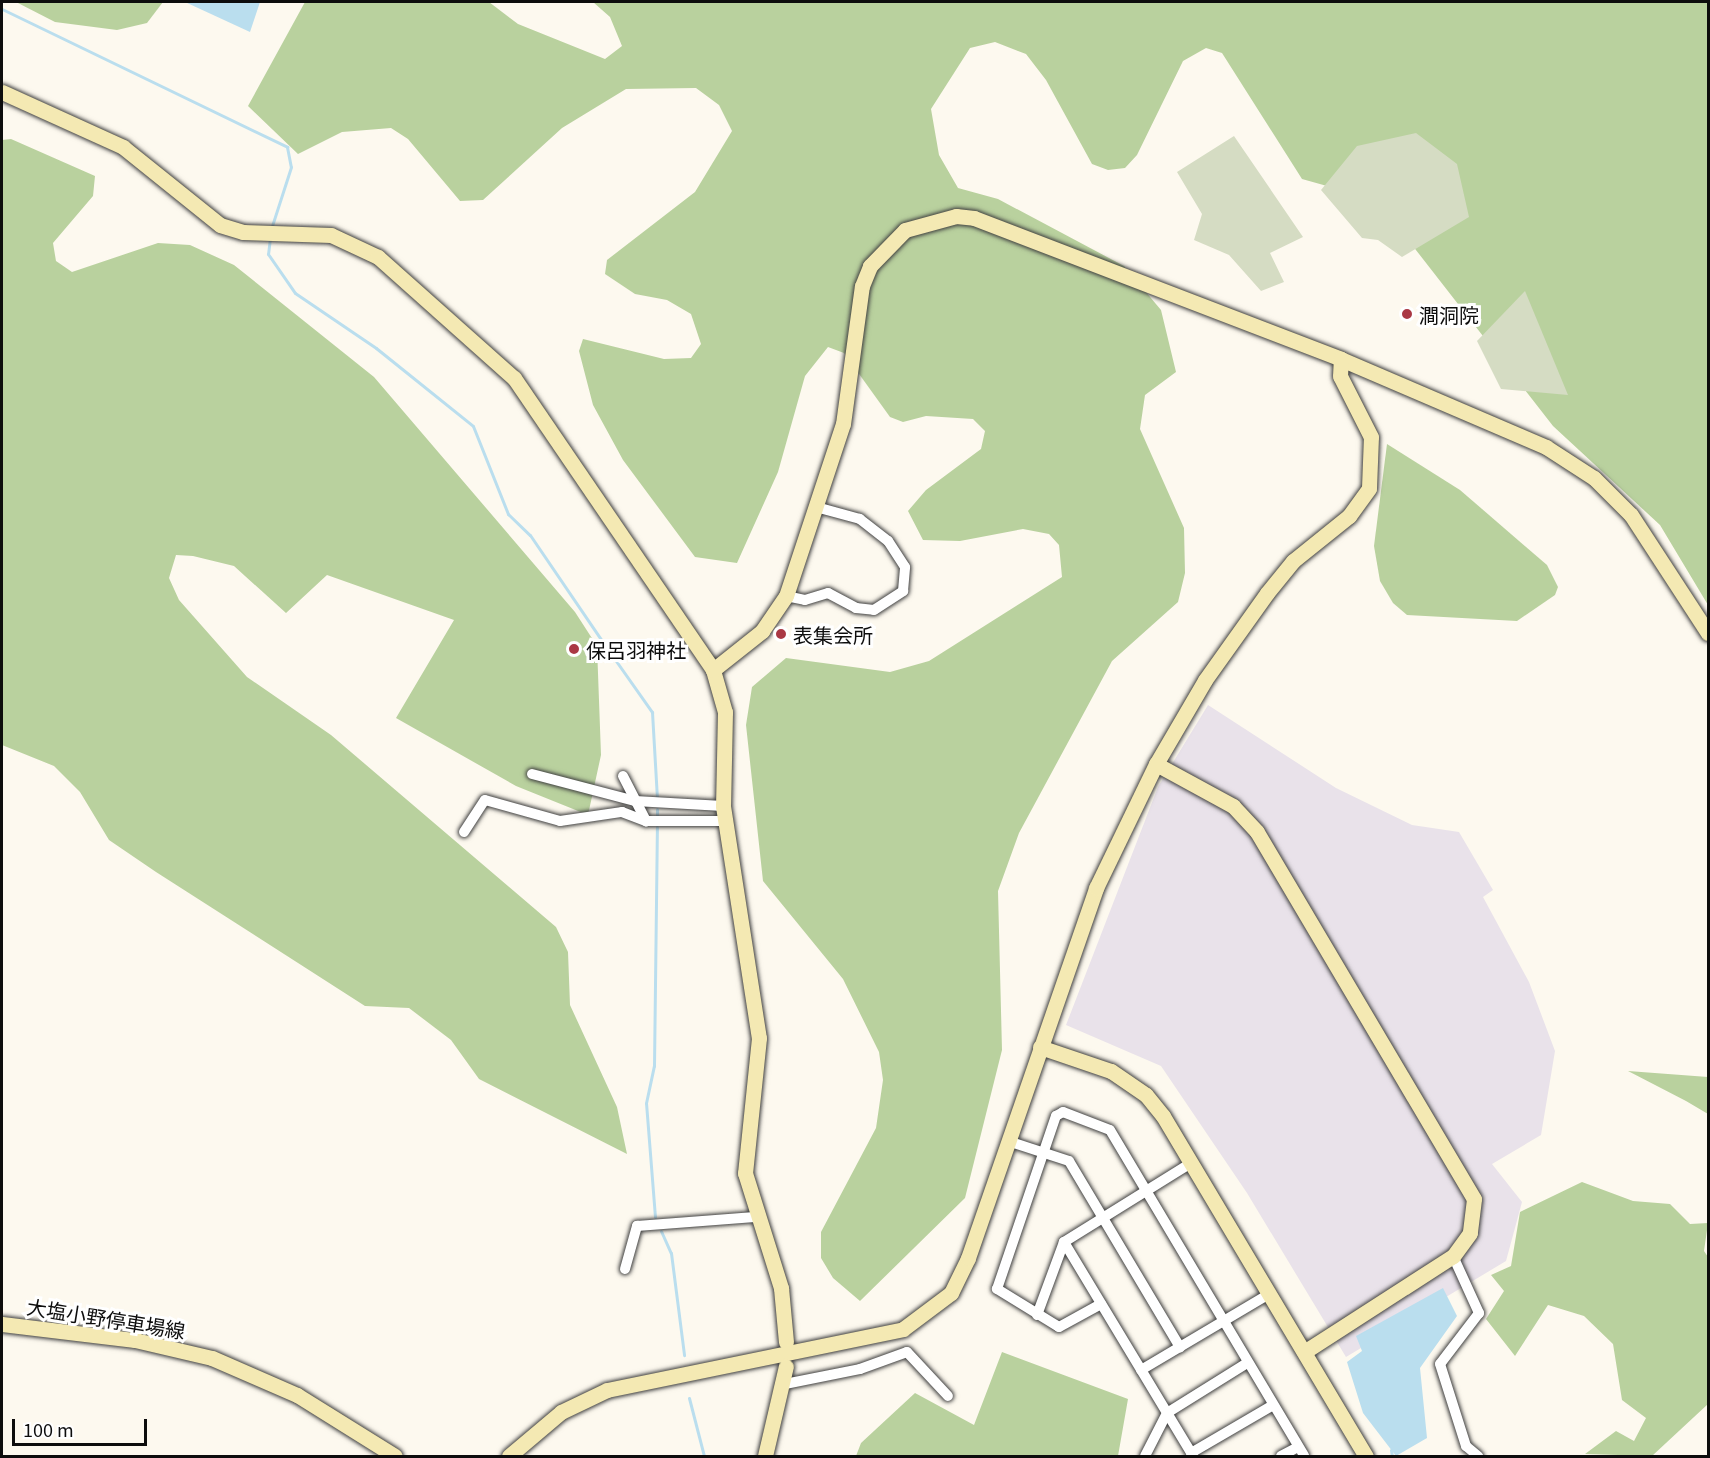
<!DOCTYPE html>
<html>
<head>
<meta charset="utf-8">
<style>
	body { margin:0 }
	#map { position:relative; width:1710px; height:1458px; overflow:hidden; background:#fdf9ef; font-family:Georgia,"Noto Sans JP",serif }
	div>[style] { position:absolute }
	.industrial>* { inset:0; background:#e9e2ea }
	.forest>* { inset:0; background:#b9d19e }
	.cemetery>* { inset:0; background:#d5dcc3 }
	.water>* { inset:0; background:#badeee }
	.stream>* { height:3px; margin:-1.5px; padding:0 1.5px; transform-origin:1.5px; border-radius:1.5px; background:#badeee }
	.roads { filter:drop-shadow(0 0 2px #404040) drop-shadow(0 0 2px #404040) }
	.street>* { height:10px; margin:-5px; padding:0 5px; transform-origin:5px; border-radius:5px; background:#fff }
	.secondary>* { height:15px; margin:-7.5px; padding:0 7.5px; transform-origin:7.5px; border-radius:7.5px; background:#f4e9b3 }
	.dots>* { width:16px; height:16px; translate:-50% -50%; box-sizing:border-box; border:3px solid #fff; border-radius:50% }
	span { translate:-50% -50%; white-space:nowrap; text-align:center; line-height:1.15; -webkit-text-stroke:6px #fff; paint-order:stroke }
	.poi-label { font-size:20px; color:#0d0d0d }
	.left { translate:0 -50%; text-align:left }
	.street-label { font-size:20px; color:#0d0d0d }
	.frame { position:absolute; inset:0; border:3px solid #0d0d0d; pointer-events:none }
	.scale { position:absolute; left:12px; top:1419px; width:135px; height:27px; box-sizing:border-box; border:3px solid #0d0d0d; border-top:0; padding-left:8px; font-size:18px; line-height:21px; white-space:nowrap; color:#0d0d0d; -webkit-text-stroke:4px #fff; paint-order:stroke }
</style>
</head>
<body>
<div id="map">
	<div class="industrial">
		<i style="clip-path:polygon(1208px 705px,1336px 788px,1412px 825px,1459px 832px,1493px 890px,1483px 897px,1529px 982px,1555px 1051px,1541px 1135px,1492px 1164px,1522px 1202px,1506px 1261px,1346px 1357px,1247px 1193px,1161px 1066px,1066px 1025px,1158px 787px)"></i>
	</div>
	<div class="forest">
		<i style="clip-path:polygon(16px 2px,163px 2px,147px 23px,117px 30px,55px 22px)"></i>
		<i style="clip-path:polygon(305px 2px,489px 2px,518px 24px,605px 59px,622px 46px,610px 17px,593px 2px,1708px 2px,1708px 605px,1660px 525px,1553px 426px,1377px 200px,1302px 179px,1222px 53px,1206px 48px,1183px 61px,1137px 155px,1125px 168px,1108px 170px,1092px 164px,1046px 80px,1026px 54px,995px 42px,970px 48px,931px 109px,939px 155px,958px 188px,998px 199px,1124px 266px,1161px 310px,1176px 372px,1145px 395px,1140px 429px,1184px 528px,1185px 573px,1178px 602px,1112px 661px,1019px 833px,998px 891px,1002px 1050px,965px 1198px,860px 1301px,833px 1278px,821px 1258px,821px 1232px,876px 1128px,883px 1080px,879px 1052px,843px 979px,763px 881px,746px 725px,752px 687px,786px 658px,890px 672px,929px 661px,1062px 577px,1059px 545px,1049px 534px,1023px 529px,960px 541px,923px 540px,908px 511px,926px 490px,981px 449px,985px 431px,973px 419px,926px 416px,903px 422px,890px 417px,844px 353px,828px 347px,805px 376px,778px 472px,737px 563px,695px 557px,623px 460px,593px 405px,579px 351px,583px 339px,664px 359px,691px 358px,701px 344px,691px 314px,667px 300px,635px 294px,605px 274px,607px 260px,695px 192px,732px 131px,719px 105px,696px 88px,626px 89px,562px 128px,483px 200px,460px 201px,408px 139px,391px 128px,342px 132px,298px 154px,248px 106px)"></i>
		<i style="clip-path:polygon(11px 139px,95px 176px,93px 196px,53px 243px,56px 261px,72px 272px,158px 243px,190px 245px,234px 265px,374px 377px,575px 612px,597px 646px,601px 755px,588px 815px,516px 786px,396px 718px,454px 620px,327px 575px,286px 613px,234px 566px,193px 556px,176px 555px,169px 578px,179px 600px,247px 677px,331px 735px,556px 927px,568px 952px,570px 1005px,617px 1107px,627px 1154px,479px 1079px,451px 1040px,409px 1008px,365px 1006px,156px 872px,109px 840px,80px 792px,54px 766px,2px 745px,2px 140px)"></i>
		<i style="clip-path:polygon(1387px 444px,1460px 490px,1547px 565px,1558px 587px,1555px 595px,1517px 621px,1407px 615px,1393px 603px,1380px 581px,1374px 546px)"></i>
		<i style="clip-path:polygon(1628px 1071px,1708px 1077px,1708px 1114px,1686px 1101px)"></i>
		<i style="clip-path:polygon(1582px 1182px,1633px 1201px,1670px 1204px,1690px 1224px,1708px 1223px,1704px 1251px,1708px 1257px,1708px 1404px,1652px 1456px,1585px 1454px,1616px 1431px,1634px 1441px,1646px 1418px,1622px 1400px,1613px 1344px,1584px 1316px,1548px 1305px,1515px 1356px,1486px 1319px,1504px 1291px,1491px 1275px,1511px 1266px,1520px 1212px)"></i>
		<i style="clip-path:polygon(1002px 1352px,1128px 1399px,1118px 1456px,856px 1456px,861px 1443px,915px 1393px,974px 1425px)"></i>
	</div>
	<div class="cemetery">
		<i style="clip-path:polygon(1416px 133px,1457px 164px,1469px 217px,1402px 257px,1378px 240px,1362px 238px,1321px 190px,1357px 146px)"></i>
		<i style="clip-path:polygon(1234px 136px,1303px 237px,1270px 253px,1284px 282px,1261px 291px,1229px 255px,1194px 240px,1202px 214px,1177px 172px)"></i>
		<i style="clip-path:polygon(1525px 291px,1568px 395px,1501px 389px,1477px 341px)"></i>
	</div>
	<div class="water">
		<i style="clip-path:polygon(185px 2px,260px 2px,250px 32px)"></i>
		<i style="clip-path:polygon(1443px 1288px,1457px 1316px,1420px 1368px,1427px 1438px,1396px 1456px,1363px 1413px,1347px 1362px,1362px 1351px,1356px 1336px)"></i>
	</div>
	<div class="stream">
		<i style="left:2px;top:9px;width:317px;rotate:25.8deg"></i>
		<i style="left:287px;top:147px;width:20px;rotate:79deg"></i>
		<i style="left:291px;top:167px;width:65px;rotate:107.9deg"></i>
		<i style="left:270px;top:238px;width:16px;rotate:97deg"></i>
		<i style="left:268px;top:254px;width:47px;rotate:55.3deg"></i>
		<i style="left:295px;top:293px;width:98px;rotate:34.2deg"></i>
		<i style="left:376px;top:348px;width:124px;rotate:38.8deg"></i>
		<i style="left:473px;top:426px;width:95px;rotate:68.3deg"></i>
		<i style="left:508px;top:514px;width:30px;rotate:44deg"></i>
		<i style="left:530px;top:535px;width:132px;rotate:55.8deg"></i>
		<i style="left:609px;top:651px;width:75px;rotate:54.8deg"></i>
		<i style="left:652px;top:712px;width:87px;rotate:86.7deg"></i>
		<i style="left:657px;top:809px;width:8px;rotate:90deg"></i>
		<i style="left:655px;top:1217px;width:114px;rotate:-94.5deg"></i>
		<i style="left:646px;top:1103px;width:38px;rotate:-78deg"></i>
		<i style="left:654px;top:1066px;width:239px;rotate:-89.3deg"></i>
		<i style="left:661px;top:1231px;width:24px;rotate:66deg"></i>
		<i style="left:671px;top:1253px;width:103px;rotate:82.7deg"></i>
		<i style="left:689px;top:1398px;width:60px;rotate:75.5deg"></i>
		<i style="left:1391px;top:1450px;width:6px;rotate:81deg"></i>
	</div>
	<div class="roads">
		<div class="street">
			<i style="left:786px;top:596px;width:19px;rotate:12deg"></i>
			<i style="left:805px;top:600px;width:24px;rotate:-17deg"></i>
			<i style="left:828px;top:593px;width:32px;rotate:28deg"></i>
			<i style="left:856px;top:608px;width:18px;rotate:6deg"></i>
			<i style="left:874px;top:610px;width:35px;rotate:-33deg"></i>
			<i style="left:903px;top:591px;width:24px;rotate:-85deg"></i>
			<i style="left:905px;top:567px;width:31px;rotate:-123deg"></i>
			<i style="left:888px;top:541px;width:36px;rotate:-142deg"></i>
			<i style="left:860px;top:519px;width:46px;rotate:-164.7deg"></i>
			<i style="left:532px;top:774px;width:106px;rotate:14.7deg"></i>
			<i style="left:635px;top:801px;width:88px;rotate:3.3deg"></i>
			<i style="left:623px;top:776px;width:51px;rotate:62.9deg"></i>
			<i style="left:464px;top:832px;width:38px;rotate:-57deg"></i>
			<i style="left:485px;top:800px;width:78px;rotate:15.6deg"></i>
			<i style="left:560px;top:821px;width:63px;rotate:-8.3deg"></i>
			<i style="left:622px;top:812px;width:26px;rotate:21deg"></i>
			<i style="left:646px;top:821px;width:79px"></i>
			<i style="left:1008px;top:1141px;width:64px;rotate:18.2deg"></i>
			<i style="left:1069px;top:1161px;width:217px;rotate:59.2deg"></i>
			<i style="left:1191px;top:1163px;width:150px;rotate:148.1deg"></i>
			<i style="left:1064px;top:1242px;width:250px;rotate:58.9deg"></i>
			<i style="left:1453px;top:1256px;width:63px;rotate:65.5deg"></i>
			<i style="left:1479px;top:1313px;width:64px;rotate:127.4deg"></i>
			<i style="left:1440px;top:1364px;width:86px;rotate:72.4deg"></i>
			<i style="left:1466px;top:1446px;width:16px;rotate:40deg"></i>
			<i style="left:625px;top:1269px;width:45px;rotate:-74.4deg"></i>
			<i style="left:637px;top:1226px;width:118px;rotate:-4.4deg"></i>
			<i style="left:1101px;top:1304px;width:48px;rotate:151.3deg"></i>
			<i style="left:1059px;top:1327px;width:73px;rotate:-148.5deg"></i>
			<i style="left:997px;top:1289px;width:183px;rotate:-71.2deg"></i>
			<i style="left:1056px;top:1116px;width:8px;rotate:-30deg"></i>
			<i style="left:1063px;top:1112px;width:50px;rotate:21deg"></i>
			<i style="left:1110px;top:1130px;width:379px;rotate:59.2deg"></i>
			<i style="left:1037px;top:1315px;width:78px;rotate:-69.7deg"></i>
			<i style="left:1141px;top:1370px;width:149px;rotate:-30.7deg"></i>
			<i style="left:785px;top:1384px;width:76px;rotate:-11.3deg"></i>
			<i style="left:860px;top:1369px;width:50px;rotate:-19.9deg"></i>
			<i style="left:907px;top:1352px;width:60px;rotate:47deg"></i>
			<i style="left:1191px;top:1453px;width:95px;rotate:-30.3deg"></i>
			<i style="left:1145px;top:1456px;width:48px;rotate:-62.9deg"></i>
			<i style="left:1167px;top:1413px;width:94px;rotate:-32deg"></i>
			<i style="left:1281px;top:1456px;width:19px;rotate:-28deg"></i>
		</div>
		<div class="secondary">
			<i style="left:2px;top:92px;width:133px;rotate:24.4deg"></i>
			<i style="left:123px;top:147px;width:124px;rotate:38.8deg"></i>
			<i style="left:220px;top:225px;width:24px;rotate:17deg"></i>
			<i style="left:243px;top:232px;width:88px;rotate:2deg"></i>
			<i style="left:331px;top:235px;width:52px;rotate:25.1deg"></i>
			<i style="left:378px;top:257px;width:182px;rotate:41.7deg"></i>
			<i style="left:514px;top:378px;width:353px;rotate:55.7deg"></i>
			<i style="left:713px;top:670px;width:44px;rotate:74.1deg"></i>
			<i style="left:725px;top:712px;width:94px;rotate:91.2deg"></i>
			<i style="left:723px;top:806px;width:235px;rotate:81.2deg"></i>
			<i style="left:759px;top:1038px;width:136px;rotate:95.9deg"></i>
			<i style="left:745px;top:1173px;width:121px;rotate:72.6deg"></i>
			<i style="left:781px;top:1288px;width:54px;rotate:84.7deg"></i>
			<i style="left:713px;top:670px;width:63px;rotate:-38.5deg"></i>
			<i style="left:762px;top:631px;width:42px;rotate:-55.6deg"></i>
			<i style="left:786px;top:596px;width:181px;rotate:-71.7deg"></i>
			<i style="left:843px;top:424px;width:139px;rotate:-82.2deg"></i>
			<i style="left:862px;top:286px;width:22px;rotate:-68deg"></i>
			<i style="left:870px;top:266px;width:50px;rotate:-45.8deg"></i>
			<i style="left:905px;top:230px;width:53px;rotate:-15.4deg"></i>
			<i style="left:956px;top:216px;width:18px;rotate:6deg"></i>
			<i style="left:974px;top:218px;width:393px;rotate:21deg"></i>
			<i style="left:1341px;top:359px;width:223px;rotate:23.2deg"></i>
			<i style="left:1546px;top:447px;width:57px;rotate:32.9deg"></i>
			<i style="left:1594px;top:478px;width:52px;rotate:45deg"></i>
			<i style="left:1631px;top:515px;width:141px;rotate:56.9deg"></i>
			<i style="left:1156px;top:764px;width:88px;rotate:28.6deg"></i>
			<i style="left:1233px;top:806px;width:35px;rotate:47deg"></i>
			<i style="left:1257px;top:832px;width:426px;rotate:59.4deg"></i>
			<i style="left:1474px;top:1199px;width:34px;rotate:97deg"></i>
			<i style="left:1470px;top:1233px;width:29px;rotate:126deg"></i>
			<i style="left:1453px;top:1256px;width:177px;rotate:147.2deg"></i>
			<i style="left:1040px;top:1047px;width:75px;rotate:18.7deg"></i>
			<i style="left:1111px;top:1071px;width:42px;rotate:34.4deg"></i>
			<i style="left:1146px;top:1095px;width:27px;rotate:51deg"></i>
			<i style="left:1163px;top:1116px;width:396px;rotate:59.2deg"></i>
			<i style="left:2px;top:1324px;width:134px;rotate:6.9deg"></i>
			<i style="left:135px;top:1340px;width:79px;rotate:13.2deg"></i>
			<i style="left:212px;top:1358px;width:93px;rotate:23.5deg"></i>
			<i style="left:297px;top:1395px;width:115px;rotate:31.9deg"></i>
			<i style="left:509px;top:1456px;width:68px;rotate:-40.2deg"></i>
			<i style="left:561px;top:1412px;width:51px;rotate:-25.6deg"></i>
			<i style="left:607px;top:1390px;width:302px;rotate:-11.6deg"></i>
			<i style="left:903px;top:1329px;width:60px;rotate:-36.9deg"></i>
			<i style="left:951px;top:1293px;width:39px;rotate:-64deg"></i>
			<i style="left:968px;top:1258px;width:392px;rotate:-70.9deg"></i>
			<i style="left:1096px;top:888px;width:138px;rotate:-64.2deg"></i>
			<i style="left:1156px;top:764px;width:97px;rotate:-59.7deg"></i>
			<i style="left:1205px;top:680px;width:107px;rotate:-54.5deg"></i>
			<i style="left:1267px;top:593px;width:41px;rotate:-50.9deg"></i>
			<i style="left:1293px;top:561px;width:72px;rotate:-38.8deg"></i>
			<i style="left:1349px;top:516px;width:34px;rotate:-54deg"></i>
			<i style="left:1369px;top:488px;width:51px;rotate:-87.8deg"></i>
			<i style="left:1371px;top:437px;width:68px;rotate:-116.9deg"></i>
			<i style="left:1340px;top:376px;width:17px;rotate:-87deg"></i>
			<i style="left:765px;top:1456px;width:92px;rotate:-76.9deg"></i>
		</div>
	</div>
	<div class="dots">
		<i style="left:1407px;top:314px;background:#aa3844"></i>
		<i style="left:781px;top:634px;background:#aa3844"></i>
		<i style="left:574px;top:649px;background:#aa3844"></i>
	</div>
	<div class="poi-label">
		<span class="left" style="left:1419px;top:314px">澗洞院</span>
		<span class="left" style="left:793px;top:634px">表集会所</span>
		<span class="left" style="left:586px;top:649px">保呂羽神社</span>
	</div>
	<div class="street-label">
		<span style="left:106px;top:1318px;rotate:9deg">大塩小野停車場線</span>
	</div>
	<div class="frame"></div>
	<div class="scale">100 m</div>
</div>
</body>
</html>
